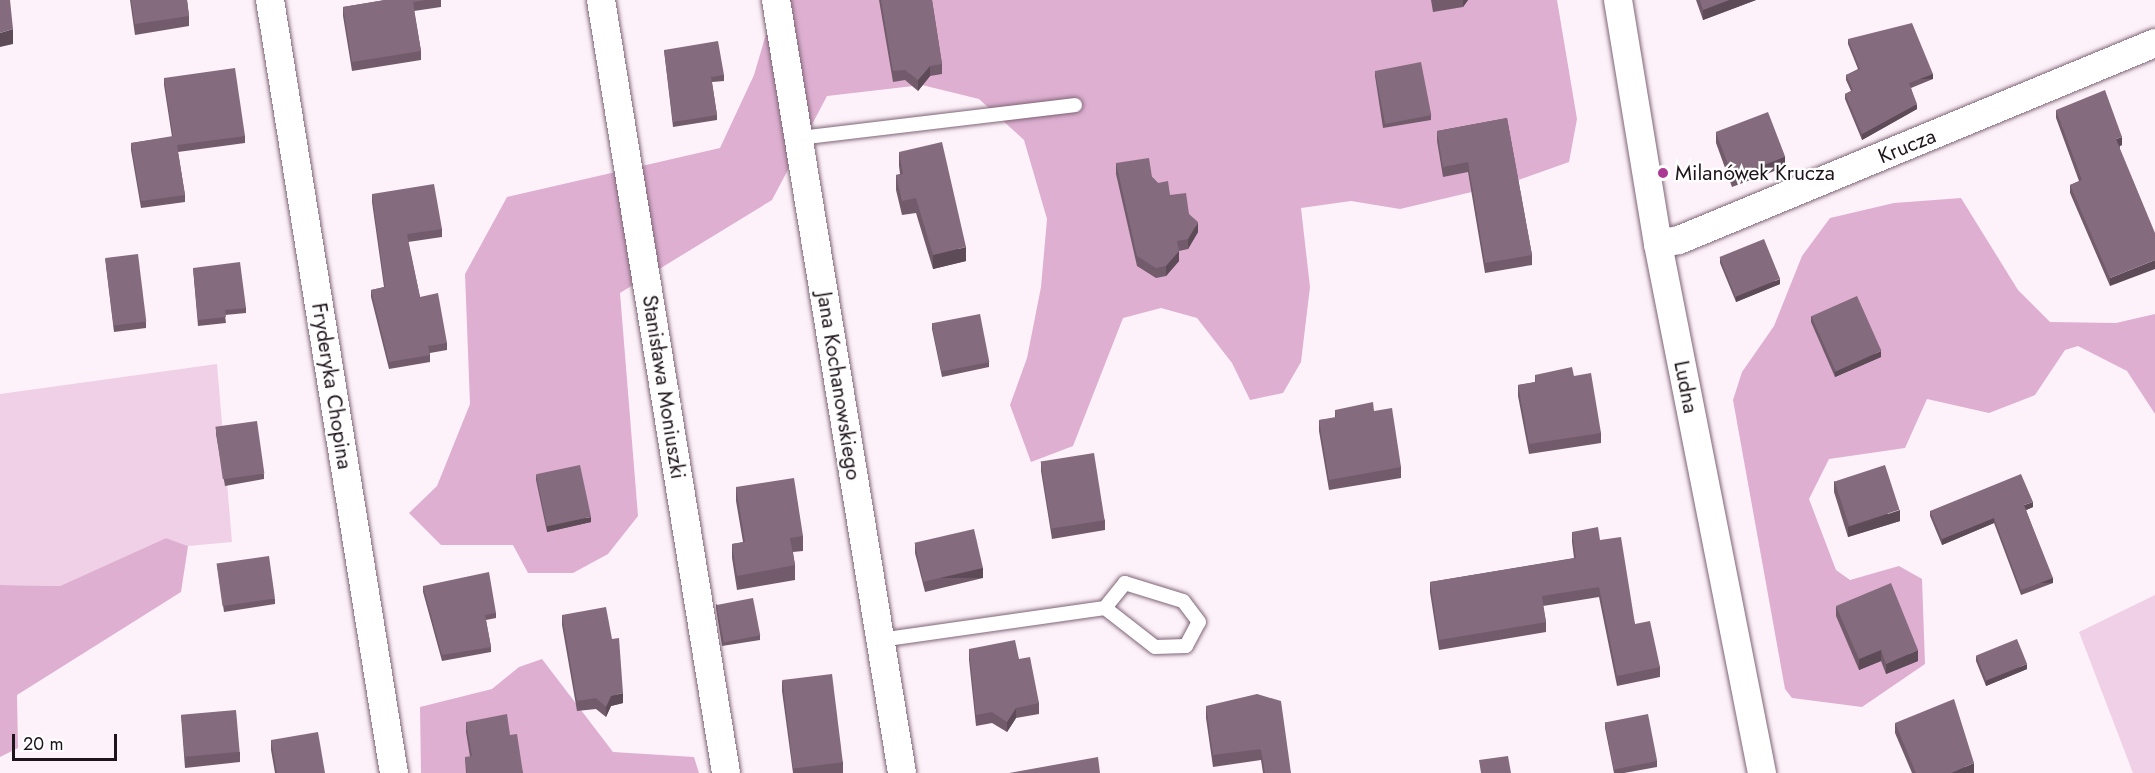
<!DOCTYPE html>
<html>
<head>
<meta charset="utf-8">
<style>
	body { margin:0 }
	#map { position:relative; width:2155px; height:773px; overflow:hidden; background:#fef2fa; font-family:Jost,sans-serif }
	div>[style] { position:absolute }
	.green>* { inset:0; background:#f0d0e6 }
	.forest>* { inset:0; background:#deafd1 }
	.roads { filter:drop-shadow(0 0 2px #7e6476) drop-shadow(0 0 2px #7e6476) }
	.lane>* { height:14px; margin:-7px; padding:0 7px; transform-origin:7px; border-radius:7px; background:#fff }
	.street>* { height:28px; margin:-14px; padding:0 14px; transform-origin:14px; border-radius:14px; background:#fff }
	.wall>* { inset:0; background:#725c6c }
	.shaded-wall>* { inset:0; background:#5d4b58; transform-origin:0 0 }
	.building>* { inset:0; background:#856b7e; transform-origin:0 0 }
	.dots>* { width:16px; height:16px; translate:-50% -50%; box-sizing:border-box; border:3px solid #fff; border-radius:50% }
	span { translate:-50% -50%; white-space:nowrap; text-align:center; line-height:1.15; -webkit-text-stroke:4.5px #fff; paint-order:stroke }
	.street-label { font-size:21px; color:#1e141b }
	.poi-label { font-size:21px; color:#1e141b }
	.left { translate:0 -50%; text-align:left }
	.scale { position:absolute; left:12px; top:734px; width:105px; height:27px; box-sizing:border-box; border:3px solid #1e141b; border-top:0; padding-left:8px; font-size:18px; line-height:21px; white-space:nowrap; color:#1e141b; -webkit-text-stroke:4px #fff; paint-order:stroke }
</style>
</head>
<body>
<div id="map">
	<div class="green">
		<i style="clip-path:polygon(217px 364px,232px 542px,188px 546px,166px 538px,60px 586px,0 585px,0 394px)"></i>
		<i style="clip-path:polygon(2155px 595px,2155px 773px,2133px 773px,2079px 632px)"></i>
	</div>
	<div class="forest">
		<i style="clip-path:polygon(776px 0,1557px 0,1577px 119px,1569px 162px,1510px 183px,1400px 209px,1351px 201px,1301px 208px,1310px 287px,1301px 362px,1283px 393px,1250px 400px,1232px 363px,1197px 318px,1161px 308px,1123px 318px,1073px 446px,1031px 462px,1010px 405px,1027px 358px,1041px 287px,1047px 219px,1024px 140px,979px 99px,922px 85px,827px 96px,772px 200px,620px 293px,638px 516px,608px 554px,573px 573px,528px 573px,513px 545px,441px 545px,409px 513px,437px 486px,470px 404px,465px 274px,507px 197px,720px 148px,754px 75px)"></i>
		<i style="clip-path:polygon(1961px 198px,2018px 290px,2050px 322px,2116px 323px,2155px 314px,2155px 414px,2127px 371px,2078px 346px,2065px 350px,2035px 395px,1989px 413px,1927px 399px,1905px 448px,1829px 459px,1809px 499px,1836px 570px,1850px 580px,1899px 566px,1922px 579px,1925px 664px,1862px 707px,1792px 698px,1785px 689px,1733px 400px,1742px 372px,1774px 326px,1802px 256px,1830px 218px,1894px 203px)"></i>
		<i style="clip-path:polygon(166px 538px,188px 546px,181px 592px,17px 695px,18px 748px,0 757px,0 585px,60px 586px)"></i>
		<i style="clip-path:polygon(542px 659px,613px 752px,694px 757px,699px 773px,421px 773px,420px 707px,492px 689px,519px 667px)"></i>
	</div>
	<div class="roads">
		<div class="lane">
			<i style="left:799px;top:138px;width:278px;rotate:-6.8deg"></i>
			<i style="left:880px;top:640px;width:227px;rotate:-8.1deg"></i>
			<i style="left:1105px;top:608px;width:63px;rotate:38deg"></i>
			<i style="left:1155px;top:647px;width:31px;rotate:-2deg"></i>
			<i style="left:1186px;top:646px;width:27px;rotate:-62deg"></i>
			<i style="left:1199px;top:622px;width:26px;rotate:-127deg"></i>
			<i style="left:1183px;top:601px;width:61px;rotate:-162.8deg"></i>
			<i style="left:1125px;top:583px;width:32px;rotate:129deg"></i>
		</div>
		<div class="street">
			<i style="left:270px;top:0;width:783px;rotate:80.89deg"></i>
			<i style="left:601px;top:0;width:783px;rotate:80.81deg"></i>
			<i style="left:776px;top:0;width:783px;rotate:80.74deg"></i>
			<i style="left:1618px;top:0;width:247px;rotate:80.7deg"></i>
			<i style="left:1658px;top:244px;width:539px;rotate:78.88deg"></i>
			<i style="left:1658px;top:244px;width:21px;rotate:-11deg"></i>
			<i style="left:1679px;top:240px;width:515px;rotate:-22.48deg"></i>
		</div>
	</div>
	<div class="wall">
		<i style="clip-path:polygon(130px 0,187px 0,189px 16px,189px 26px,135px 35px)"></i>
		<i style="clip-path:polygon(385px 0,441px 0,441px 7px,414px 11px,421px 51px,421px 60px,352px 71px,343px 16px,343px 7px)"></i>
		<i style="clip-path:polygon(879px 0,932px 0,942px 64px,942px 74px,930px 76px,918px 91px,905px 80px,893px 82px)"></i>
		<i style="clip-path:polygon(1431px 0,1468px 0,1463px 7px,1433px 12px)"></i>
		<i style="clip-path:polygon(1696px 0,1756px 0,1703px 20px)"></i>
		<i style="clip-path:polygon(1848px 39px,1933px 79px,1911px 88px,1917px 109px,1862px 140px,1845px 99px,1845px 94px,1851px 91px,1846px 80px,1846px 75px,1858px 69px,1848px 44px)"></i>
		<i style="clip-path:polygon(664px 50px,724px 75px,724px 81px,712px 82px,717px 115px,717px 120px,673px 127px)"></i>
		<i style="clip-path:polygon(1375px 71px,1431px 115px,1431px 120px,1383px 128px,1375px 76px)"></i>
		<i style="clip-path:polygon(164px 78px,245px 136px,245px 143px,178px 152px,185px 195px,185px 202px,141px 208px,131px 150px,131px 143px,172px 137px,164px 85px)"></i>
		<i style="clip-path:polygon(2056px 110px,2122px 145px,2120px 146px,2110px 286px,2070px 193px,2070px 185px,2079px 181px,2056px 118px)"></i>
		<i style="clip-path:polygon(1507px 118px,1532px 255px,1532px 265px,1485px 273px,1468px 172px,1443px 177px,1437px 141px,1437px 131px)"></i>
		<i style="clip-path:polygon(1716px 132px,1785px 167px,1732px 187px,1716px 143px)"></i>
		<i style="clip-path:polygon(899px 152px,966px 261px,933px 269px,916px 213px,902px 215px,896px 190px,896px 175px,900px 174px,899px 166px)"></i>
		<i style="clip-path:polygon(1116px 163px,1152px 177px,1189px 214px,1198px 232px,1188px 249px,1179px 251px,1179px 261px,1166px 276px,1156px 278px,1137px 266px,1116px 174px)"></i>
		<i style="clip-path:polygon(372px 194px,442px 229px,442px 237px,408px 242px,420px 297px,447px 343px,447px 350px,430px 353px,430px 362px,389px 369px,371px 297px,371px 290px,384px 287px,372px 202px)"></i>
		<i style="clip-path:polygon(1720px 257px,1780px 284px,1736px 302px,1720px 263px)"></i>
		<i style="clip-path:polygon(105px 258px,146px 322px,146px 328px,114px 332px)"></i>
		<i style="clip-path:polygon(193px 268px,246px 308px,246px 313px,225px 315px,226px 323px,198px 326px)"></i>
		<i style="clip-path:polygon(1811px 316px,1881px 357px,1835px 377px,1811px 322px)"></i>
		<i style="clip-path:polygon(932px 323px,989px 362px,989px 367px,942px 377px,932px 329px)"></i>
		<i style="clip-path:polygon(1535px 375px,1574px 376px,1601px 433px,1601px 443px,1529px 454px,1518px 396px,1518px 385px,1535px 382px)"></i>
		<i style="clip-path:polygon(1335px 410px,1374px 411px,1401px 467px,1401px 478px,1329px 490px,1319px 431px,1319px 420px,1335px 418px)"></i>
		<i style="clip-path:polygon(216px 428px,264px 474px,264px 479px,225px 486px,216px 434px)"></i>
		<i style="clip-path:polygon(1041px 461px,1105px 520px,1105px 530px,1052px 539px,1041px 471px)"></i>
		<i style="clip-path:polygon(536px 475px,591px 522px,547px 532px,536px 480px)"></i>
		<i style="clip-path:polygon(1834px 481px,1900px 521px,1848px 537px,1834px 492px)"></i>
		<i style="clip-path:polygon(736px 487px,803px 536px,803px 551px,793px 552px,795px 565px,795px 580px,737px 590px,732px 558px,732px 544px,743px 542px,736px 501px)"></i>
		<i style="clip-path:polygon(2033px 507px,2026px 510px,2053px 583px,2021px 595px,1994px 523px,1942px 545px,1930px 516px,1930px 511px)"></i>
		<i style="clip-path:polygon(1572px 532px,1600px 540px,1635px 624px,1660px 667px,1660px 677px,1617px 686px,1599px 597px,1543px 606px,1546px 622px,1546px 632px,1439px 650px,1430px 592px,1430px 582px,1574px 558px,1572px 542px)"></i>
		<i style="clip-path:polygon(915px 543px,983px 578px,925px 592px,915px 553px)"></i>
		<i style="clip-path:polygon(217px 564px,275px 599px,275px 604px,224px 612px)"></i>
		<i style="clip-path:polygon(423px 586px,496px 613px,496px 618px,486px 620px,491px 647px,491px 652px,442px 661px,423px 592px)"></i>
		<i style="clip-path:polygon(716px 604px,760px 635px,760px 640px,722px 646px,716px 609px)"></i>
		<i style="clip-path:polygon(1836px 606px,1918px 661px,1886px 674px,1881px 661px,1859px 670px,1836px 616px)"></i>
		<i style="clip-path:polygon(562px 615px,623px 703px,611px 706px,606px 717px,596px 709px,577px 711px,562px 625px)"></i>
		<i style="clip-path:polygon(969px 649px,1019px 659px,1039px 703px,1039px 714px,1016px 718px,1007px 732px,992px 723px,976px 726px,969px 660px)"></i>
		<i style="clip-path:polygon(1976px 656px,2027px 669px,1986px 686px,1976px 661px)"></i>
		<i style="clip-path:polygon(782px 680px,843px 762px,843px 773px,793px 773px,782px 691px)"></i>
		<i style="clip-path:polygon(1206px 706px,1291px 773px,1263px 773px,1261px 760px,1213px 767px,1206px 718px)"></i>
		<i style="clip-path:polygon(181px 715px,240px 752px,240px 762px,185px 768px)"></i>
		<i style="clip-path:polygon(466px 722px,510px 735px,523px 773px,466px 773px,465px 757px,470px 757px,466px 732px)"></i>
		<i style="clip-path:polygon(1605px 722px,1657px 761px,1657px 767px,1624px 773px,1614px 773px,1605px 728px)"></i>
		<i style="clip-path:polygon(1895px 723px,1974px 773px,1912px 773px,1895px 733px)"></i>
		<i style="clip-path:polygon(271px 740px,325px 773px,275px 773px,271px 750px)"></i>
	</div>
	<div class="shaded-wall">
		<i style="clip-path:polygon(1463px 0,1468px 0,1463px 7px)"></i>
		<i style="clip-path:polygon(1729px 0,1756px 0,1703px 20px,1703px 10px)"></i>
		<i style="clip-path:polygon(13px 29px,13px 44px,0 47px,0 33px)"></i>
		<i style="clip-path:polygon(930px 66px,930px 76px,918px 91px,918px 80px)"></i>
		<i style="left:1933px;top:74px;width:5px;height:26px;rotate:90deg"></i>
		<i style="clip-path:polygon(1917px 104px,1917px 109px,1862px 140px,1862px 134px)"></i>
		<i style="clip-path:polygon(2122px 137px,2122px 145px,2116px 147px,2116px 139px)"></i>
		<i style="left:1785px;top:157px;width:10px;height:57px;rotate:90deg"></i>
		<i style="clip-path:polygon(1198px 222px,1198px 232px,1188px 249px,1188px 239px)"></i>
		<i style="clip-path:polygon(966px 247px,966px 261px,933px 269px,933px 255px)"></i>
		<i style="clip-path:polygon(1179px 251px,1179px 261px,1166px 276px,1166px 266px)"></i>
		<i style="clip-path:polygon(2155px 260px,2155px 269px,2110px 286px,2110px 278px)"></i>
		<i style="clip-path:polygon(1780px 279px,1780px 284px,1736px 302px,1736px 296px)"></i>
		<i style="clip-path:polygon(1881px 351px,1881px 357px,1835px 377px,1835px 372px)"></i>
		<i style="clip-path:polygon(2033px 502px,2033px 507px,2024px 511px,2024px 505px)"></i>
		<i style="clip-path:polygon(1900px 510px,1900px 521px,1848px 537px,1848px 527px)"></i>
		<i style="clip-path:polygon(591px 517px,591px 522px,547px 532px,547px 526px)"></i>
		<i style="clip-path:polygon(1994px 518px,1994px 523px,1942px 545px,1942px 539px)"></i>
		<i style="left:983px;top:568px;width:10px;height:60px;rotate:90deg"></i>
		<i style="left:2053px;top:578px;width:5px;height:34px;rotate:90deg"></i>
		<i style="clip-path:polygon(1881px 650px,1881px 661px,1859px 670px,1859px 659px)"></i>
		<i style="clip-path:polygon(1918px 650px,1918px 661px,1886px 674px,1886px 664px)"></i>
		<i style="clip-path:polygon(2027px 664px,2027px 669px,1986px 686px,1986px 680px)"></i>
		<i style="clip-path:polygon(623px 693px,623px 703px,611px 706px,606px 717px,606px 707px,611px 696px)"></i>
		<i style="clip-path:polygon(1016px 708px,1016px 718px,1007px 732px,1007px 722px)"></i>
		<i style="clip-path:polygon(1974px 763px,1974px 773px,1951px 773px)"></i>
	</div>
	<div class="building">
		<i style="clip-path:polygon(0 0,10px 0,13px 29px,0 33px)"></i>
		<i style="clip-path:polygon(131px 0,187px 0,189px 16px,135px 24px)"></i>
		<i style="clip-path:polygon(385px 0,426px 0,413px 2px,421px 51px,352px 62px,343px 7px)"></i>
		<i style="clip-path:polygon(881px 0,932px 0,942px 64px,930px 66px,918px 80px,905px 70px,893px 71px)"></i>
		<i style="clip-path:polygon(1700px 0,1729px 0,1703px 10px)"></i>
		<i style="clip-path:polygon(1912px 23px,1933px 74px,1909px 83px,1917px 104px,1862px 134px,1845px 94px,1853px 90px,1846px 75px,1860px 69px,1848px 39px)"></i>
		<i style="clip-path:polygon(718px 41px,724px 75px,711px 77px,717px 115px,673px 122px,664px 50px)"></i>
		<i style="left:1421px;top:62px;width:54px;height:47px;rotate:79deg"></i>
		<i style="clip-path:polygon(235px 68px,245px 136px,177px 145px,185px 195px,141px 201px,131px 143px,173px 136px,164px 78px)"></i>
		<i style="clip-path:polygon(2105px 90px,2122px 137px,2116px 139px,2155px 233px,2155px 260px,2110px 278px,2070px 185px,2082px 180px,2056px 110px)"></i>
		<i style="left:1768px;top:112px;width:48px;height:56px;rotate:69deg"></i>
		<i style="clip-path:polygon(1507px 118px,1532px 255px,1485px 263px,1468px 162px,1443px 167px,1437px 131px)"></i>
		<i style="clip-path:polygon(942px 142px,966px 247px,933px 255px,916px 198px,902px 201px,896px 175px,903px 174px,899px 152px)"></i>
		<i style="clip-path:polygon(1149px 158px,1152px 177px,1158px 183px,1168px 181px,1170px 195px,1186px 193px,1189px 214px,1198px 222px,1188px 239px,1177px 241px,1179px 251px,1166px 266px,1156px 268px,1137px 256px,1116px 163px)"></i>
		<i style="clip-path:polygon(434px 184px,442px 229px,407px 234px,420px 297px,438px 293px,447px 343px,428px 346px,430px 355px,389px 362px,371px 290px,385px 287px,372px 194px)"></i>
		<i style="left:1764px;top:239px;width:43px;height:48px;rotate:68deg"></i>
		<i style="left:138px;top:254px;width:68px;height:33px;rotate:83deg"></i>
		<i style="clip-path:polygon(240px 262px,246px 308px,225px 310px,226px 317px,198px 320px,193px 268px)"></i>
		<i style="left:1857px;top:296px;width:60px;height:50px;rotate:66deg"></i>
		<i style="left:980px;top:314px;width:49px;height:49px;rotate:79deg"></i>
		<i style="clip-path:polygon(1572px 367px,1574px 376px,1591px 373px,1601px 433px,1529px 444px,1518px 385px,1536px 382px,1535px 375px)"></i>
		<i style="clip-path:polygon(1373px 402px,1374px 411px,1392px 408px,1401px 467px,1329px 480px,1319px 420px,1336px 417px,1335px 410px)"></i>
		<i style="left:257px;top:421px;width:53px;height:42px;rotate:82deg"></i>
		<i style="left:1094px;top:453px;width:68px;height:54px;rotate:81deg"></i>
		<i style="left:580px;top:465px;width:53px;height:45px;rotate:78deg"></i>
		<i style="left:1885px;top:465px;width:47px;height:53px;rotate:72deg"></i>
		<i style="clip-path:polygon(2021px 474px,2033px 502px,2024px 505px,2053px 578px,2021px 590px,1994px 518px,1942px 539px,1930px 511px)"></i>
		<i style="clip-path:polygon(794px 478px,803px 536px,790px 538px,795px 565px,737px 576px,732px 544px,745px 542px,736px 487px)"></i>
		<i style="clip-path:polygon(1598px 527px,1600px 540px,1621px 537px,1635px 624px,1650px 621px,1660px 667px,1617px 676px,1599px 587px,1542px 596px,1546px 622px,1439px 640px,1430px 582px,1576px 558px,1572px 532px)"></i>
		<i style="left:974px;top:529px;width:40px;height:61px;rotate:77deg"></i>
		<i style="left:269px;top:556px;width:43px;height:53px;rotate:82deg"></i>
		<i style="clip-path:polygon(489px 572px,496px 613px,485px 615px,491px 647px,442px 655px,423px 586px)"></i>
		<i style="clip-path:polygon(1891px 583px,1918px 650px,1886px 664px,1881px 650px,1859px 659px,1836px 606px)"></i>
		<i style="left:753px;top:598px;width:38px;height:37px;rotate:79deg"></i>
		<i style="clip-path:polygon(606px 607px,612px 639px,619px 638px,623px 693px,611px 696px,606px 707px,596px 698px,577px 701px,562px 615px)"></i>
		<i style="left:2017px;top:639px;width:27px;height:44px;rotate:68deg"></i>
		<i style="clip-path:polygon(1015px 640px,1019px 659px,1030px 657px,1039px 703px,1016px 708px,1007px 722px,992px 712px,976px 715px,969px 649px)"></i>
		<i style="left:832px;top:674px;width:89px;height:50px;rotate:83deg"></i>
		<i style="clip-path:polygon(1257px 694px,1281px 701px,1291px 773px,1265px 773px,1261px 749px,1213px 755px,1206px 706px)"></i>
		<i style="clip-path:polygon(1954px 699px,1974px 763px,1951px 773px,1916px 773px,1895px 723px)"></i>
		<i style="left:236px;top:710px;width:42px;height:55px;rotate:85deg"></i>
		<i style="clip-path:polygon(507px 714px,510px 735px,517px 734px,523px 773px,467px 773px,465px 757px,472px 756px,466px 722px)"></i>
		<i style="left:1648px;top:714px;width:48px;height:44px;rotate:79deg"></i>
		<i style="clip-path:polygon(318px 732px,325px 773px,277px 773px,271px 740px)"></i>
		<i style="clip-path:polygon(1508px 756px,1511px 773px,1481px 773px,1479px 760px)"></i>
		<i style="clip-path:polygon(1098px 757px,1100px 773px,1009px 773px)"></i>
	</div>
	<div class="dots">
		<i style="left:1663px;top:173px;background:#ab3994"></i>
	</div>
	<div class="street-label">
		<span style="left:1907px;top:146px;rotate:-22deg">Krucza</span>
		<span style="left:332px;top:386px;rotate:81deg">Fryderyka Chopina</span>
		<span style="left:839px;top:386px;rotate:81deg">Jana Kochanowskiego</span>
		<span style="left:664px;top:387px;rotate:81deg">Stanisława Moniuszki</span>
		<span style="left:1686px;top:387px;rotate:79deg">Ludna</span>
	</div>
	<div class="poi-label">
		<span class="left" style="left:1675px;top:173px">Milanówek Krucza</span>
	</div>
	<div class="scale">20 m</div>
</div>
</body>
</html>
